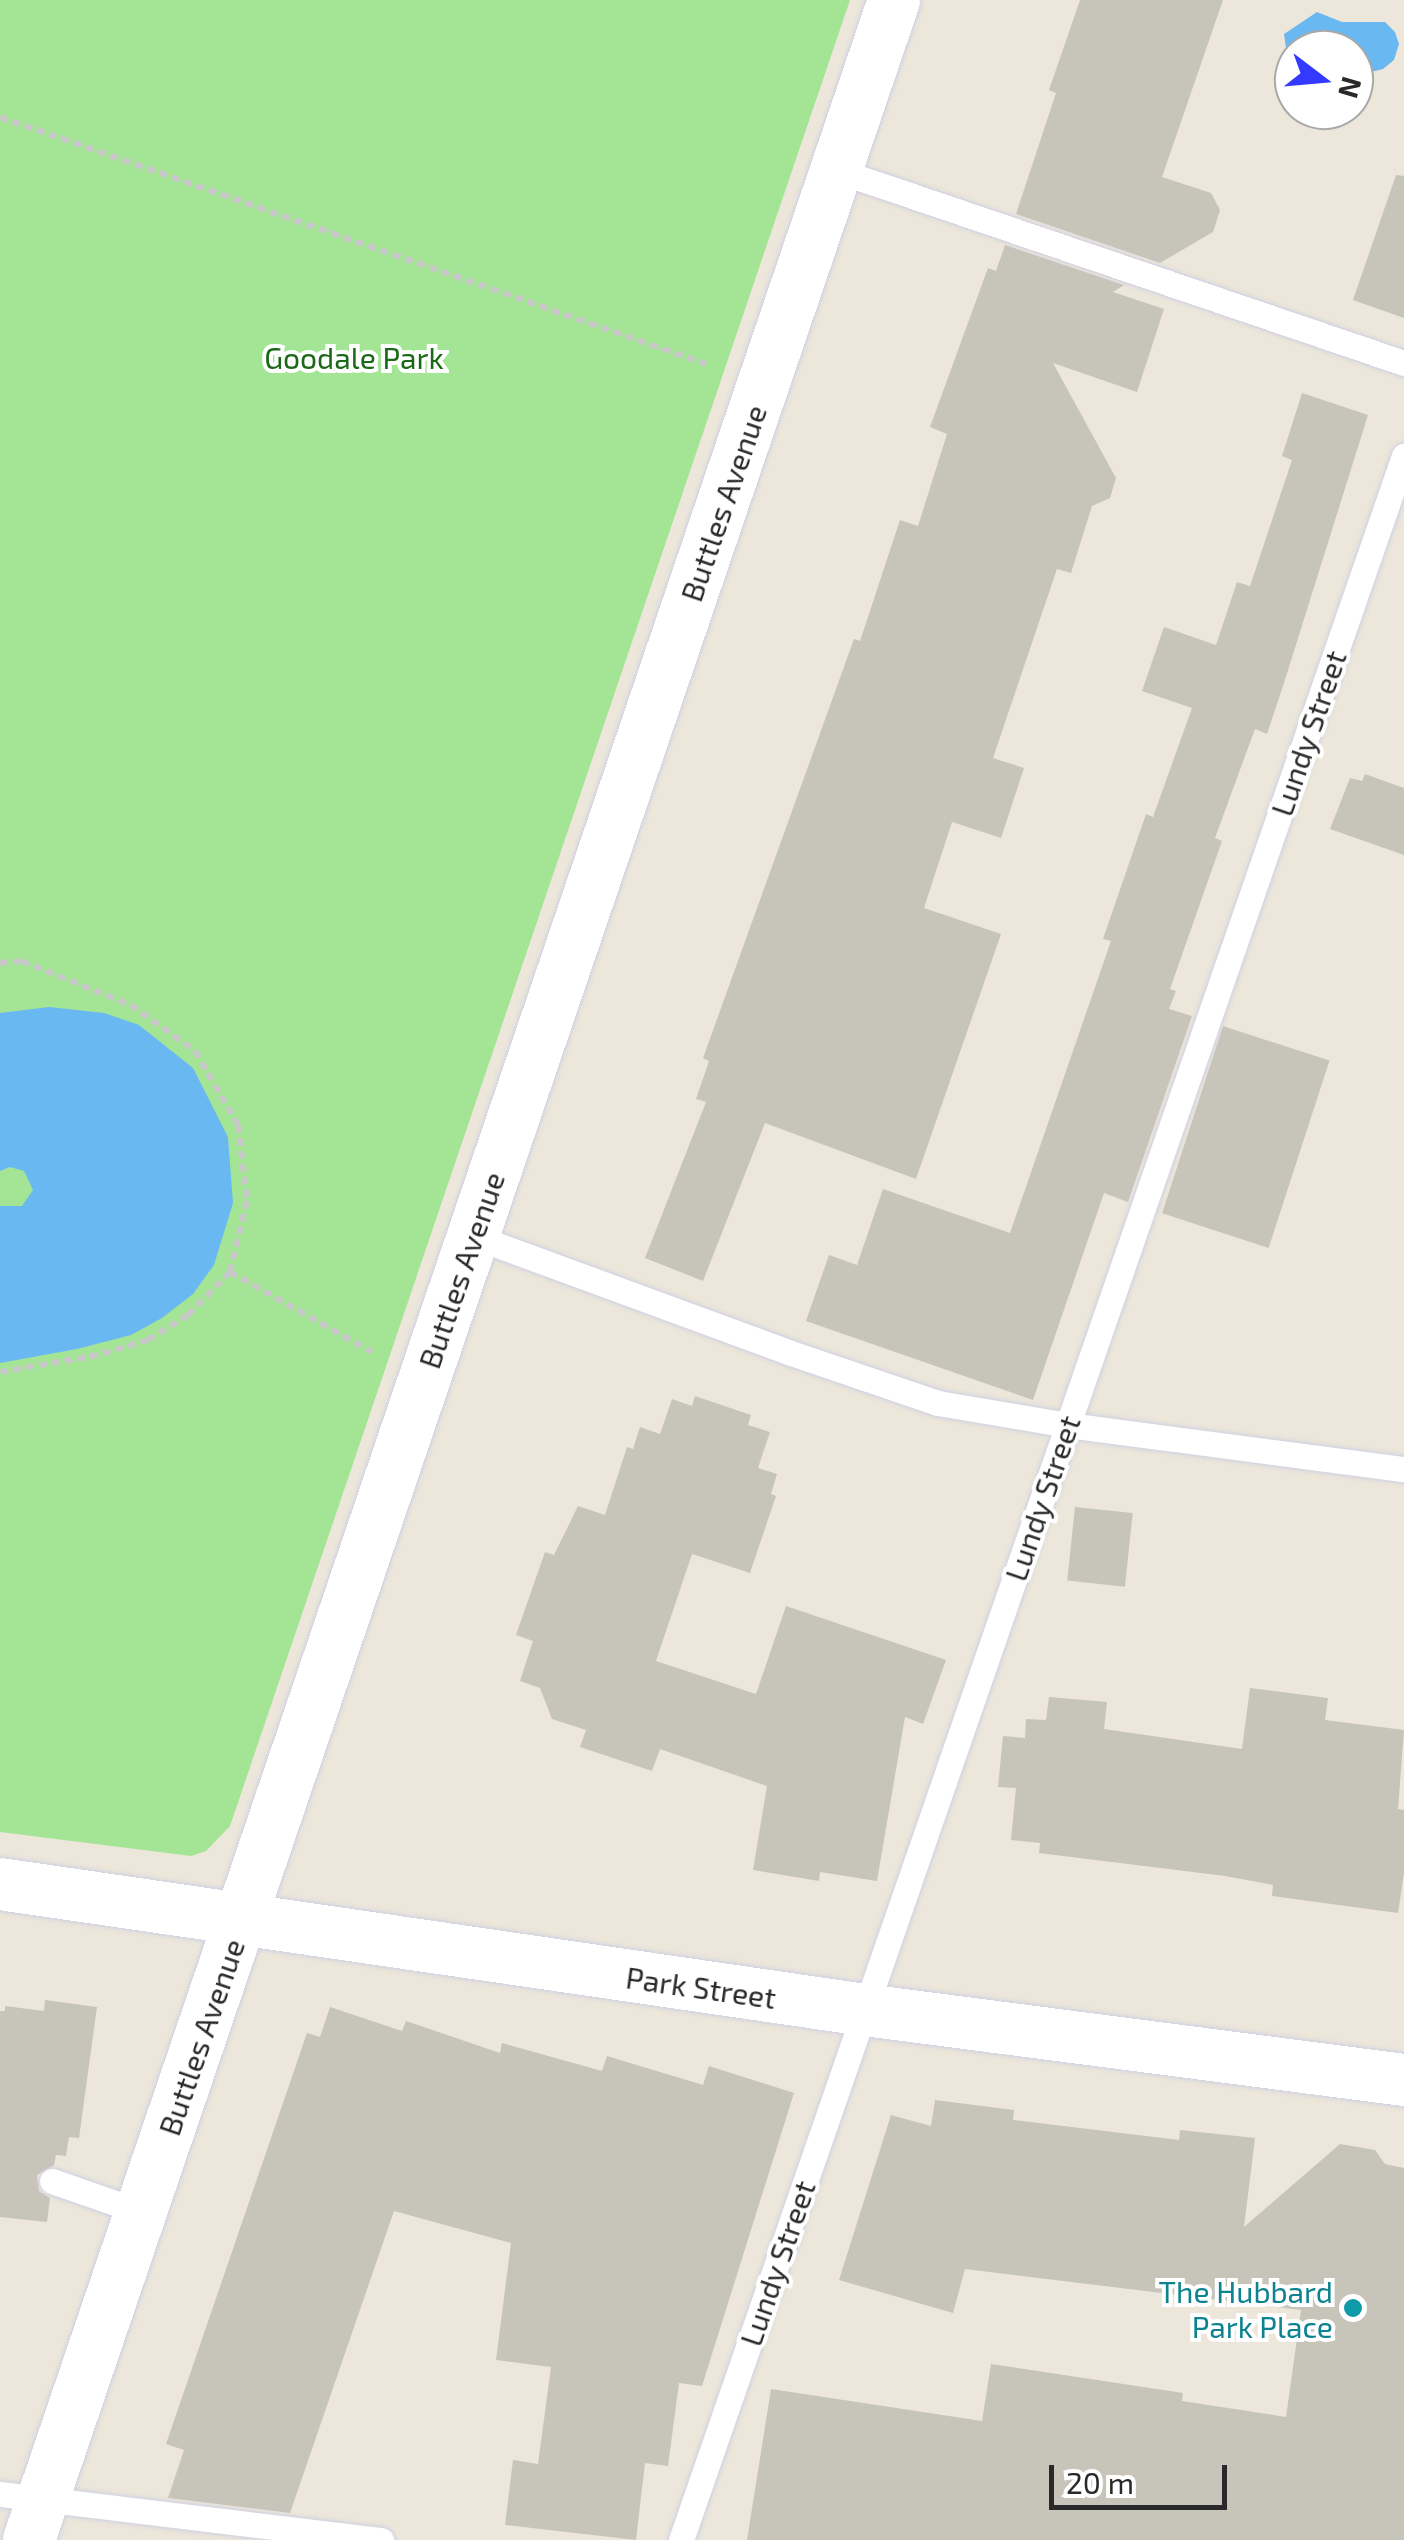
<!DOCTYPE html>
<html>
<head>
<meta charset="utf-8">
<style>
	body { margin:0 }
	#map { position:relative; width:1404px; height:2540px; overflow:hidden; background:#ece7da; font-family:"Exo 2",sans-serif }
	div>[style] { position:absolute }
	.green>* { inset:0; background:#a3e595 }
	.water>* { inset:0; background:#69b8f2 }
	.building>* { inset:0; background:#c7c4ba; transform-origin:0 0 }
	.path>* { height:6px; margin-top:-3px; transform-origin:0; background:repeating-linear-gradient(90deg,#c7c7c7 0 8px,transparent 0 13px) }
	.roads { filter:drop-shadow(0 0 2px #d0d0e3) drop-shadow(0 0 2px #d0d0e3) }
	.lane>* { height:25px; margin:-12.5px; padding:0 12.5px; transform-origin:12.5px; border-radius:12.5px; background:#fff }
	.street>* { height:52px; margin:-26px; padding:0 26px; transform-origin:26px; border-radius:26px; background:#fff }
	.dots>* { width:28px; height:28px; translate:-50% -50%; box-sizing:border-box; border:5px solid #fff; border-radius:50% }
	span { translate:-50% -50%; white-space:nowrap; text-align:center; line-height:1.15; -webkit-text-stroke:8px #fff; paint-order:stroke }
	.park-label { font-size:30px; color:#1b6817 }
	.street-label { font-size:30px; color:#292929 }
	.culture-label { font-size:30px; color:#0d838f }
	.right { translate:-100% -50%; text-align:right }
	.north { position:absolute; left:1274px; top:30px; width:100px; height:100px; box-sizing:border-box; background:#fff; border:2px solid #a9a9a9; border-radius:50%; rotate:106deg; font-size:28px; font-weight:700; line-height:40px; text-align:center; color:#292929 }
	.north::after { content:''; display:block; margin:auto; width:35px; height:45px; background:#3439ff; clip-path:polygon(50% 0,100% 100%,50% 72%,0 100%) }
	.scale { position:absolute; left:1049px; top:2465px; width:178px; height:45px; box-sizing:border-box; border:5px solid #292929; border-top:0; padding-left:12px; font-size:30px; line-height:35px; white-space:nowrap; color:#292929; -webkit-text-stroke:8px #fff; paint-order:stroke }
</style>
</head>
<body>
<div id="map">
	<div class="green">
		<i style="clip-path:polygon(0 0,850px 0,230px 1826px,206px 1851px,191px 1856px,0 1832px)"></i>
	</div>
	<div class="water">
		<i style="clip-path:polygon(1317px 12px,1342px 22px,1385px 22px,1395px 32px,1399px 44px,1394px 60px,1383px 69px,1354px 76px,1354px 50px,1294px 50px,1294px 58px,1287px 55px,1284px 34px)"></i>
		<i style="clip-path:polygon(49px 1007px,104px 1013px,139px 1025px,193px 1068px,228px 1137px,233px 1203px,214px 1265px,193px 1294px,162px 1318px,131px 1335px,77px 1349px,0 1363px,0 1206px,22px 1206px,33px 1190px,24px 1171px,10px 1167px,0 1171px,0 1013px)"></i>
	</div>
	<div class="building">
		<i style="clip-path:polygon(1080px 0,1223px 0,1162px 177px,1211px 193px,1220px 210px,1213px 232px,1160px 263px,1016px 214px,1056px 93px,1049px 90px)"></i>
		<i style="clip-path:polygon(1396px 175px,1404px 176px,1404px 318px,1353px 300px)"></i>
		<i style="clip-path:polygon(1005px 245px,1124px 285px,1113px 292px,1164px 309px,1137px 392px,1053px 363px,1116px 478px,1110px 498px,1092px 506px,1071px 573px,1057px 569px,993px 758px,1024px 768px,1001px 838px,952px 822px,924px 908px,1001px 934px,916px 1179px,765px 1123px,703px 1281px,645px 1258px,706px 1102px,696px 1099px,709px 1061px,703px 1058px,854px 639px,860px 641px,900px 520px,918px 526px,947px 434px,930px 427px,988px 268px,996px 271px)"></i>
		<i style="clip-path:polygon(1302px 393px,1368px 415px,1284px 683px,1267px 734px,1255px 729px,1215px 838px,1222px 841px,1170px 989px,1176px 991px,1169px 1009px,1192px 1016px,1128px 1202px,1104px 1193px,1033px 1400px,806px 1321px,829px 1255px,857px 1265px,883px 1189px,1010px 1233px,1111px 941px,1103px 939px,1146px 814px,1153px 817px,1192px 708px,1142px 691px,1164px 627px,1216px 645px,1237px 582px,1250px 586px,1292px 460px,1282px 456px)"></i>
		<i style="clip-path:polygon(1365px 774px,1404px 788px,1404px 855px,1330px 829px,1350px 778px,1362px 781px)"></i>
		<i style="left:1223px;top:1026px;width:112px;height:197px;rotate:18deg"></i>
		<i style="clip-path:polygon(695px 1396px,751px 1415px,748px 1425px,770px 1432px,758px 1468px,777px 1474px,771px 1494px,776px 1496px,750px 1573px,692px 1554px,656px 1661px,756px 1694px,786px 1606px,946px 1660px,923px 1724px,905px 1717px,877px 1881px,820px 1872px,819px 1881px,753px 1870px,767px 1786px,660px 1749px,652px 1771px,580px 1747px,586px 1730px,552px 1719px,540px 1688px,520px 1681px,533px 1641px,516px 1635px,545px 1552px,554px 1555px,578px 1506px,605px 1515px,627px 1447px,633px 1449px,640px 1427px,660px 1434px,672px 1399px,692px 1406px)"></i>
		<i style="left:1075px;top:1507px;width:58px;height:74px;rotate:6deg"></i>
		<i style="clip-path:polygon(1250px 1688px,1328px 1698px,1325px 1720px,1404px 1730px,1398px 1809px,1404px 1810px,1404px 1873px,1398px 1913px,1272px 1896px,1273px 1885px,1225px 1876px,1039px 1853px,1040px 1843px,1011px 1840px,1016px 1788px,998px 1787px,1003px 1736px,1025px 1738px,1026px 1719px,1046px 1720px,1049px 1697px,1107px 1702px,1104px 1729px,1242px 1749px)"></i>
		<i style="clip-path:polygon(45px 2000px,97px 2007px,79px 2138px,69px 2137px,66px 2156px,56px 2155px,54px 2165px,37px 2175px,39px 2191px,50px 2198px,47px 2222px,0 2217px,0 2011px,5px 2011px,5px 2006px,44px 2011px)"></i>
		<i style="clip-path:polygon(330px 2007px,402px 2031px,406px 2021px,500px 2053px,502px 2043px,602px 2071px,607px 2056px,703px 2085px,709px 2066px,794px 2093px,702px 2386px,679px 2383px,668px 2466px,645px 2463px,636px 2540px,505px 2525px,513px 2460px,538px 2464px,551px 2367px,496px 2360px,511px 2243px,394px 2211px,290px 2513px,168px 2498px,184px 2450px,166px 2444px,307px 2033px,320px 2037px)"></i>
		<i style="clip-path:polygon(935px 2100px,1014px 2110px,1013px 2120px,1179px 2140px,1180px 2130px,1255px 2138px,1244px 2227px,1340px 2144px,1375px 2150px,1385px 2164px,1404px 2168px,1404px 2540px,747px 2540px,771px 2389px,982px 2421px,991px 2364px,1183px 2393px,1182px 2401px,1286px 2417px,1301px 2310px,965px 2269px,953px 2313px,839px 2280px,891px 2115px,931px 2126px)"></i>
	</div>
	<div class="path">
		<i style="left:0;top:117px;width:748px;rotate:19.28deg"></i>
		<i style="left:0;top:963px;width:22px;rotate:-5deg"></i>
		<i style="left:22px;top:961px;width:118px;rotate:22deg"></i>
		<i style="left:131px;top:1005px;width:79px;rotate:35.7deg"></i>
		<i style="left:195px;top:1051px;width:86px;rotate:59.8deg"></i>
		<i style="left:238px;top:1125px;width:77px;rotate:83.2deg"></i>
		<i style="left:247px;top:1201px;width:73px;rotate:103.5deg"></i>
		<i style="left:230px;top:1272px;width:60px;rotate:134.3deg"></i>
		<i style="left:188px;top:1315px;width:47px;rotate:148deg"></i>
		<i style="left:148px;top:1340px;width:52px;rotate:163.3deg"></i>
		<i style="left:98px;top:1355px;width:99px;rotate:170.2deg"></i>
		<i style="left:230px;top:1272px;width:163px;rotate:29.4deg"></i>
	</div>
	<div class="roads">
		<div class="lane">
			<i style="left:836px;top:170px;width:600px;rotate:18.77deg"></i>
			<i style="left:473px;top:1236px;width:336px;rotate:20.2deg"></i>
			<i style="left:788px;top:1352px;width:158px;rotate:18.8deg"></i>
			<i style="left:938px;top:1403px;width:132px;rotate:9.6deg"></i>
			<i style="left:1068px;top:1425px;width:339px;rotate:7.5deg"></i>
			<i style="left:52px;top:2181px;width:94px;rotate:19.2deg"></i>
			<i style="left:0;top:2494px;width:384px;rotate:6.9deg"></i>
			<i style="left:681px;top:2540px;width:2206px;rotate:-70.87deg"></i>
		</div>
		<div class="street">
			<i style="left:0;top:1884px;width:874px;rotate:8.29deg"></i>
			<i style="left:865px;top:2010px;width:544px;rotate:7.4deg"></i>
			<i style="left:29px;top:2540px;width:2683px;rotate:-71.19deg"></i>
		</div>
	</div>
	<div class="dots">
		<i style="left:1353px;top:2308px;background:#0f9aa8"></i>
	</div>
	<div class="park-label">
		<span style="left:354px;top:357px">Goodale Park</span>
	</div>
	<div class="street-label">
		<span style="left:723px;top:503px;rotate:-71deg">Buttles Avenue</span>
		<span style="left:1308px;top:733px;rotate:-71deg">Lundy Street</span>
		<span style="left:461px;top:1270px;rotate:-71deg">Buttles Avenue</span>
		<span style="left:1042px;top:1498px;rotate:-71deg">Lundy Street</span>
		<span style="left:701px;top:1987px;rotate:8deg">Park Street</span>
		<span style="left:201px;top:2037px;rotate:-71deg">Buttles Avenue</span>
		<span style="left:777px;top:2263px;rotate:-71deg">Lundy Street</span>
	</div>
	<div class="culture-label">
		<span class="right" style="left:1333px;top:2308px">The Hubbard<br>Park Place</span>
	</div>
	<div class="north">N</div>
	<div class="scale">20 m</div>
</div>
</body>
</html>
